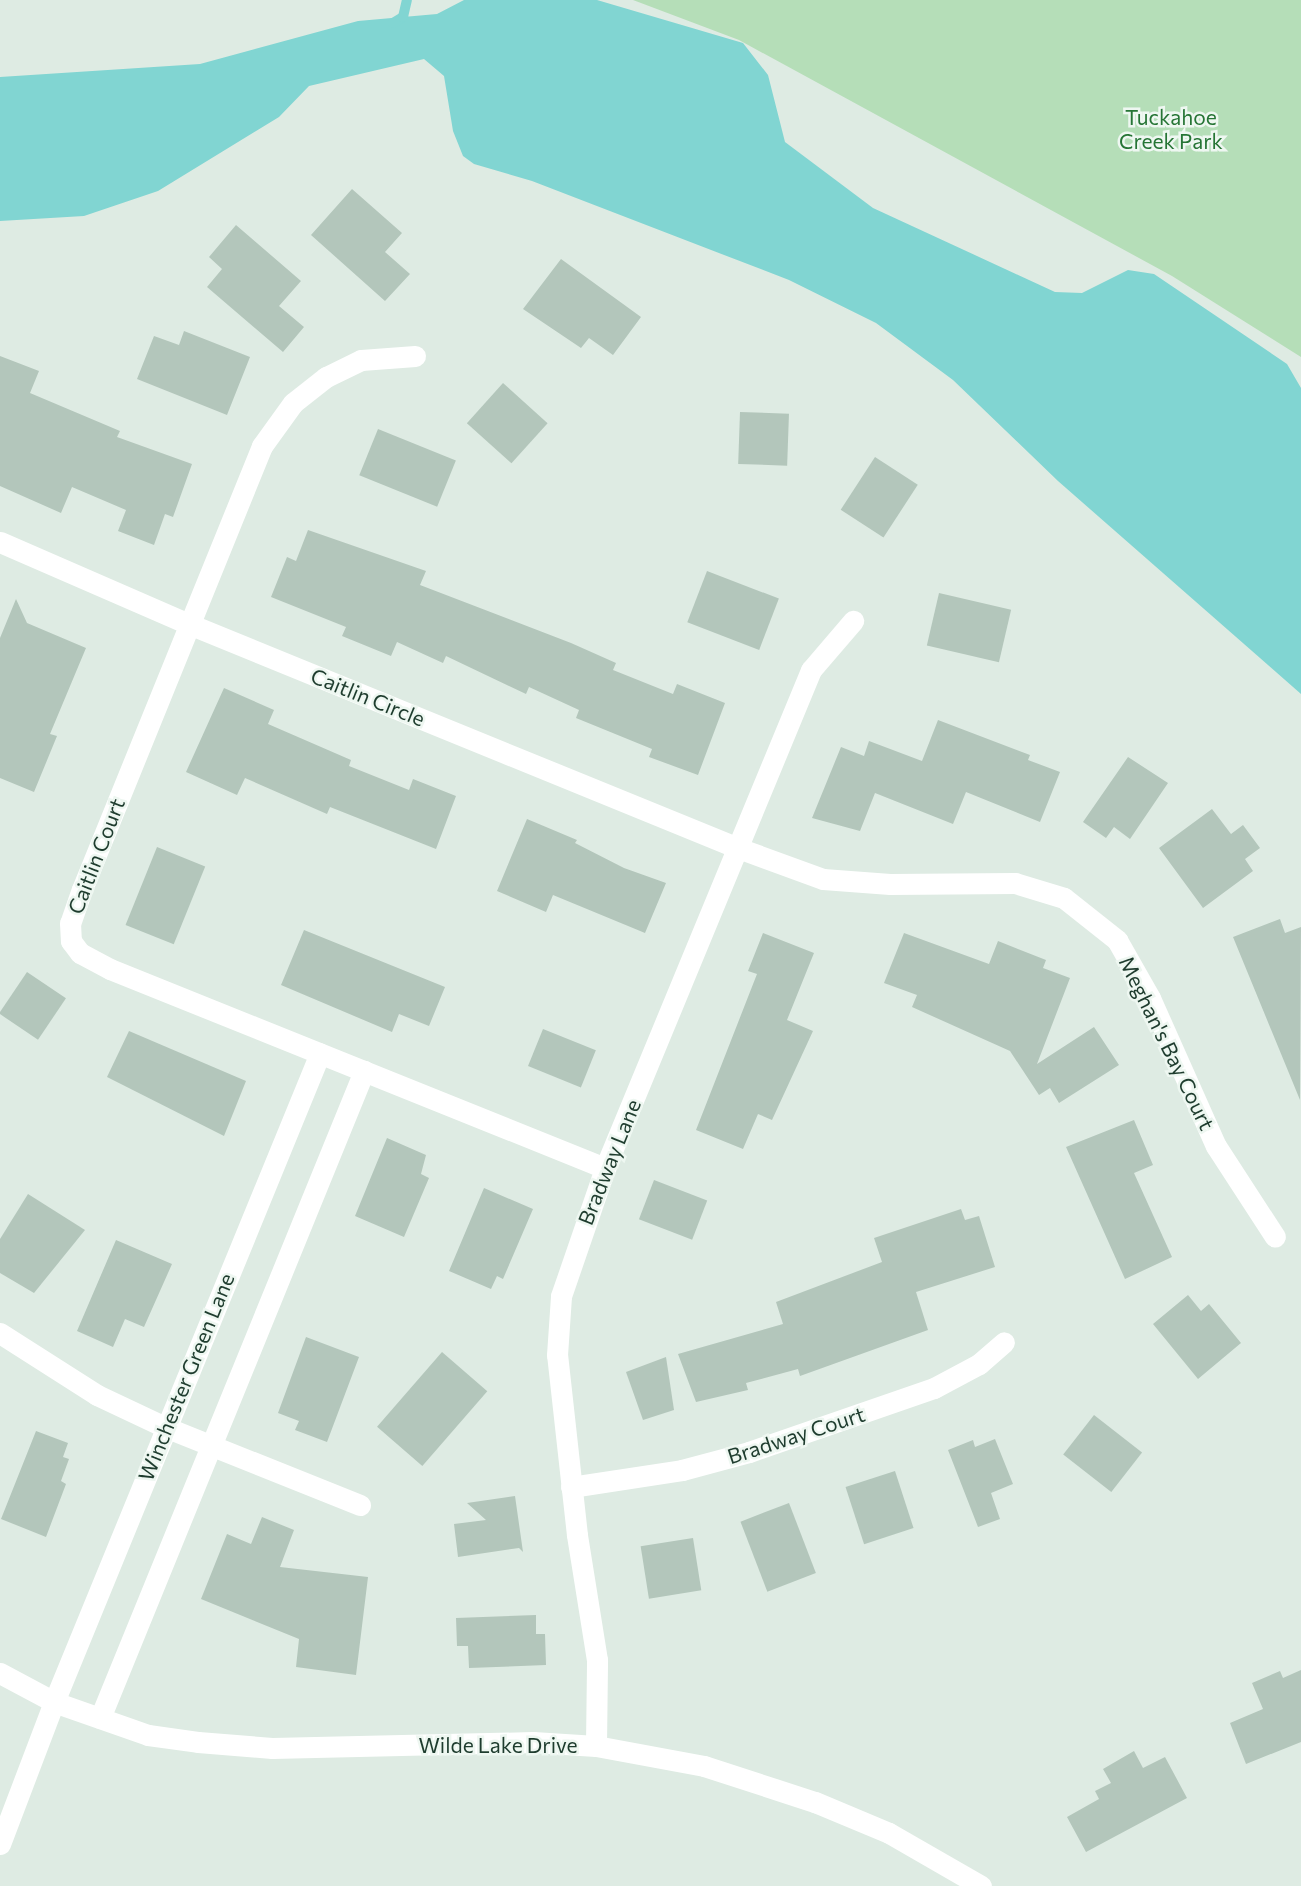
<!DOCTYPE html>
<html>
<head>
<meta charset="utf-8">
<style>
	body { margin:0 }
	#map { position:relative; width:1301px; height:1886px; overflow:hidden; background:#deebe3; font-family:Commissioner,sans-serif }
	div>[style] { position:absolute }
	.green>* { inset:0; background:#b5deb8 }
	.water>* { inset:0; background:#81d5d2 }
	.stream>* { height:10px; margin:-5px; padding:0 5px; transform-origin:5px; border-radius:5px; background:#81d5d2 }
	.building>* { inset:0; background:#b3c6bb; transform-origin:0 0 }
	.minor>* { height:21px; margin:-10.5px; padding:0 10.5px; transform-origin:10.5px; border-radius:10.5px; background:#fff }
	span { translate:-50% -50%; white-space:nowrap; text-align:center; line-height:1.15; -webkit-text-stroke:5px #eef7f1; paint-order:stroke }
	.park-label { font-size:21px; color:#267535 }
	.street-label { font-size:21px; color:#1e3c2e }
</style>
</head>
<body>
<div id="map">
	<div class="green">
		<i style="clip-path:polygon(633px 0,1301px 0,1301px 357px,1172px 276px,739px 40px)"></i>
	</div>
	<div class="water">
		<i style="clip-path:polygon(464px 0,597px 0,743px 43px,768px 75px,785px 142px,873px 208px,1055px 292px,1082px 293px,1128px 270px,1154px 274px,1287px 364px,1301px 388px,1301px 694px,1058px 481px,953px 380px,876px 323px,789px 280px,532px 181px,474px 164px,463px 156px,453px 131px,444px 76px,424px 59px,309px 86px,279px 117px,158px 191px,84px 216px,0 221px,0 77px,200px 64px,358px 21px,437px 14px)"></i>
	</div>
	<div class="stream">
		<i style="left:393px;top:23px;width:12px;rotate:-31deg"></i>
		<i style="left:403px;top:17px;width:17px;rotate:-77deg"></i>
	</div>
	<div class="building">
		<i style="clip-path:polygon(352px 189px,402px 233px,385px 252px,410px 274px,385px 301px,311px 235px)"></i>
		<i style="clip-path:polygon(236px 225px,301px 281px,279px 306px,304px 327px,283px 352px,207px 287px,222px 269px,209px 257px)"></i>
		<i style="clip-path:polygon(561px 259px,641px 317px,613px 355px,589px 338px,581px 348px,523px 309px)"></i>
		<i style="clip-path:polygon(184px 331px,250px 357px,227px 415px,137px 379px,154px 336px,179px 345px)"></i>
		<i style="clip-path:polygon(0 356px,39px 371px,30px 393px,120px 431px,117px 437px,192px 464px,173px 517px,165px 514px,154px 545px,118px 531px,126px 510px,72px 487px,61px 513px,0 486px)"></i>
		<i style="left:503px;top:383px;width:60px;height:54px;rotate:42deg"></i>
		<i style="left:740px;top:412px;width:49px;height:52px;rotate:2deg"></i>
		<i style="left:378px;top:429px;width:84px;height:50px;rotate:22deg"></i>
		<i style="left:875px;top:457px;width:51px;height:63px;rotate:33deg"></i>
		<i style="clip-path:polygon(308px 530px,426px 571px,420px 585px,571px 643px,616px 663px,613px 670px,673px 694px,677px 684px,725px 703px,698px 775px,649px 757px,652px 749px,576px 718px,579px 710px,529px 687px,526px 694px,446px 656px,443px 663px,397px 642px,391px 656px,342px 636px,346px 627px,271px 597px,287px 557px,296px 561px)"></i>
		<i style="left:707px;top:571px;width:77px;height:55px;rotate:21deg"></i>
		<i style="left:939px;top:593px;width:74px;height:54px;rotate:13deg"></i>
		<i style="clip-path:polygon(16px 599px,27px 623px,86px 648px,50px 734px,57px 736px,34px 792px,0 778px,0 638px)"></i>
		<i style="clip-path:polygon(224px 688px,274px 710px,268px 724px,351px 760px,349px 766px,409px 790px,413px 779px,456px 796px,436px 849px,330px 807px,327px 814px,245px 778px,237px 795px,186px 772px)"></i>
		<i style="clip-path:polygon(938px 720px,1030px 755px,1028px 760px,1060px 772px,1040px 822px,966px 792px,953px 824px,875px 793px,860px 831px,812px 818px,841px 747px,864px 756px,869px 741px,922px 761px)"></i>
		<i style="clip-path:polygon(1128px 757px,1168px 783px,1130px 839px,1114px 827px,1106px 838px,1083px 822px)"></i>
		<i style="clip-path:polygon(1212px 809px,1231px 834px,1243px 825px,1260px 848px,1245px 859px,1253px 871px,1203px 908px,1159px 848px)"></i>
		<i style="clip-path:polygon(527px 819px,577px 840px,575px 843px,624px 868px,666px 883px,645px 933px,553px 895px,546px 912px,497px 891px)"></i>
		<i style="left:157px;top:847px;width:52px;height:84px;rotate:22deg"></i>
		<i style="clip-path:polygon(1280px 919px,1285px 933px,1301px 927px,1300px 1100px,1233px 937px)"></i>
		<i style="clip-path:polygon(304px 930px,445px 987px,429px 1026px,399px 1014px,392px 1032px,281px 985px)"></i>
		<i style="clip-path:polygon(763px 933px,814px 953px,787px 1020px,813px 1031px,772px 1120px,758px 1114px,743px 1149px,696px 1130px,757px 974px,748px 971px)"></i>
		<i style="clip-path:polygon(904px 933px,989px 964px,998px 941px,1046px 960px,1043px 968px,1070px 978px,1037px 1064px,1094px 1027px,1119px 1065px,1059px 1103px,1050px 1088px,1039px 1095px,1010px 1051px,912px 1007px,917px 995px,884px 983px)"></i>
		<i style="left:27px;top:972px;width:47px;height:50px;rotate:34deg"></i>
		<i style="left:543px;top:1029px;width:57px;height:40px;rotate:22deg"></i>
		<i style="clip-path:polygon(129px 1031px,246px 1081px,224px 1136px,107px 1077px)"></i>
		<i style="clip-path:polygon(1134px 1120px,1153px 1165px,1134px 1173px,1172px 1257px,1125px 1279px,1066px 1147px)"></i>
		<i style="clip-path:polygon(387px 1138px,426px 1155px,421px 1174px,429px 1178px,404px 1237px,355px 1216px)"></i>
		<i style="left:654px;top:1180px;width:57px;height:42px;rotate:21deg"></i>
		<i style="clip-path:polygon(484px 1188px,533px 1209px,503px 1279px,497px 1276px,491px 1289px,449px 1271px)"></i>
		<i style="clip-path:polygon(28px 1194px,85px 1230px,34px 1293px,0 1273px,0 1239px)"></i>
		<i style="clip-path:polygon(961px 1209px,965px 1220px,979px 1216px,995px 1267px,916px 1292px,928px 1330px,800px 1376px,798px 1369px,746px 1383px,748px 1390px,696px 1402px,678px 1354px,783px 1324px,776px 1302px,882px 1262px,874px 1238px)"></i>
		<i style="clip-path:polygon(116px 1240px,172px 1264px,144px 1327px,125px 1319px,113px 1347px,77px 1331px)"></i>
		<i style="clip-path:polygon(1188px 1295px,1201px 1311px,1209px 1304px,1241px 1343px,1198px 1379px,1153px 1324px)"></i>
		<i style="clip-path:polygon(306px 1337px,359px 1357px,327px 1442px,295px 1430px,299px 1421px,278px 1413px)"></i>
		<i style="left:442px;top:1352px;width:60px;height:99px;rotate:41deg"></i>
		<i style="clip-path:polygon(666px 1357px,674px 1410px,643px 1420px,626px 1372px)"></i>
		<i style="left:1094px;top:1415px;width:61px;height:50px;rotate:38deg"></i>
		<i style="clip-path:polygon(36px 1431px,68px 1443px,63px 1457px,69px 1459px,61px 1481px,66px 1484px,46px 1537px,1px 1519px)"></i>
		<i style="clip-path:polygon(995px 1439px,1013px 1484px,991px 1493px,1000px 1519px,978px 1527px,948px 1450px,973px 1440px,975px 1447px)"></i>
		<i style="left:895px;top:1471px;width:60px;height:52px;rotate:72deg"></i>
		<i style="clip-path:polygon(515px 1496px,523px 1552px,519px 1548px,458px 1557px,454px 1524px,486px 1520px,467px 1503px)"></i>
		<i style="left:789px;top:1503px;width:75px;height:52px;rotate:69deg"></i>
		<i style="clip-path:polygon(262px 1517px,294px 1530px,280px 1567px,368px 1577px,356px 1675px,296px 1667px,299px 1639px,201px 1599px,227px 1534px,251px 1544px)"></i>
		<i style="left:693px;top:1538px;width:53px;height:53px;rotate:81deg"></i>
		<i style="clip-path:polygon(536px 1615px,536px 1634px,545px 1634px,546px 1665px,469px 1668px,468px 1646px,457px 1646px,456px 1618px)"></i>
		<i style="clip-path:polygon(1301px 1670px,1301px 1742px,1246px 1764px,1230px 1723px,1263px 1709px,1252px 1683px,1280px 1671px,1283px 1678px)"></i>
		<i style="clip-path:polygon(1134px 1751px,1143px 1768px,1165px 1757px,1187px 1798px,1086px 1852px,1067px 1817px,1099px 1799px,1095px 1791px,1111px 1783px,1103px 1769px)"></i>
	</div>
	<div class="minor">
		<i style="left:415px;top:356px;width:54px;rotate:175.8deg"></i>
		<i style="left:361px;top:360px;width:39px;rotate:154deg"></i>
		<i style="left:326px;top:377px;width:42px;rotate:141.8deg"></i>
		<i style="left:293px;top:403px;width:53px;rotate:125.8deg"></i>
		<i style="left:262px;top:446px;width:478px;rotate:112.1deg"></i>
		<i style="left:82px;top:889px;width:36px;rotate:109deg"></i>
		<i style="left:70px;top:923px;width:18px;rotate:87deg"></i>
		<i style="left:71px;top:941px;width:15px;rotate:53deg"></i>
		<i style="left:80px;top:953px;width:34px;rotate:28deg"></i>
		<i style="left:110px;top:969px;width:534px;rotate:21.9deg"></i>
		<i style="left:0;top:542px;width:206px;rotate:23.5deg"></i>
		<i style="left:189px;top:624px;width:593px;rotate:22.2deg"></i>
		<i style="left:738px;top:848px;width:90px;rotate:20deg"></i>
		<i style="left:823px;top:879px;width:67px;rotate:4.3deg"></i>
		<i style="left:890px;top:884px;width:125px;rotate:-0.5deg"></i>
		<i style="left:1015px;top:883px;width:51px;rotate:17deg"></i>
		<i style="left:1064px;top:898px;width:68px;rotate:38.4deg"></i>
		<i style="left:1117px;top:940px;width:67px;rotate:60.4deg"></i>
		<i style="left:1150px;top:998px;width:162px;rotate:66deg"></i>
		<i style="left:1216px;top:1146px;width:108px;rotate:57deg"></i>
		<i style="left:0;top:1333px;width:115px;rotate:32.6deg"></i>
		<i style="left:97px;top:1395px;width:75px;rotate:25.2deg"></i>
		<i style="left:165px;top:1427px;width:210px;rotate:21.8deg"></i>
		<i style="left:571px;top:1487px;width:112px;rotate:-8.7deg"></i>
		<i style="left:682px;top:1470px;width:69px;rotate:-15deg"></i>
		<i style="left:749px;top:1452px;width:196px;rotate:-19.1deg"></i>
		<i style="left:934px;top:1388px;width:51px;rotate:-28.1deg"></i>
		<i style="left:979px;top:1364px;width:33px;rotate:-41deg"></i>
		<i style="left:0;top:1673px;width:61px;rotate:28.2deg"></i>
		<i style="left:54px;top:1702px;width:100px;rotate:19.3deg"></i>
		<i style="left:148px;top:1735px;width:50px;rotate:8deg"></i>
		<i style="left:198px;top:1742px;width:74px;rotate:4.6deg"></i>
		<i style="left:272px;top:1748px;width:261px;rotate:-1.3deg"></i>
		<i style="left:533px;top:1742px;width:63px;rotate:3.6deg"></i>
		<i style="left:596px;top:1746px;width:110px;rotate:10.5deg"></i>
		<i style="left:704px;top:1766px;width:117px;rotate:18deg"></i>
		<i style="left:815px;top:1802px;width:80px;rotate:22.7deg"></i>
		<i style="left:889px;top:1833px;width:106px;rotate:29.9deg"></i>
		<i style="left:100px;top:1718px;width:699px;rotate:-67.8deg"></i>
		<i style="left:596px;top:1746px;width:86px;rotate:-89.3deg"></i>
		<i style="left:597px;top:1660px;width:127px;rotate:-99.1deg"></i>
		<i style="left:577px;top:1535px;width:181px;rotate:-96.3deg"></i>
		<i style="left:557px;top:1355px;width:59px;rotate:-86.1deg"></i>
		<i style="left:561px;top:1296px;width:135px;rotate:-71deg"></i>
		<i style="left:605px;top:1168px;width:539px;rotate:-67.53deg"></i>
		<i style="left:811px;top:670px;width:65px;rotate:-49.4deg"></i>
		<i style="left:0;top:1844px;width:152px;rotate:-69.2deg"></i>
		<i style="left:54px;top:1702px;width:701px;rotate:-67.71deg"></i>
	</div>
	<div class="park-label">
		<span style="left:1171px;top:129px">Tuckahoe<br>Creek Park</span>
	</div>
	<div class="street-label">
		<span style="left:368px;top:697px;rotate:22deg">Caitlin Circle</span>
		<span style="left:96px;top:856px;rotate:-69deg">Caitlin Court</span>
		<span style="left:1167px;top:1043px;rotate:64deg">Meghan's Bay Court</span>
		<span style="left:609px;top:1162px;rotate:-68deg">Bradway Lane</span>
		<span style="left:186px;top:1377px;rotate:-68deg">Winchester Green Lane</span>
		<span style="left:796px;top:1435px;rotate:-18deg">Bradway Court</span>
		<span style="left:498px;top:1745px">Wilde Lake Drive</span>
	</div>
</div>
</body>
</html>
